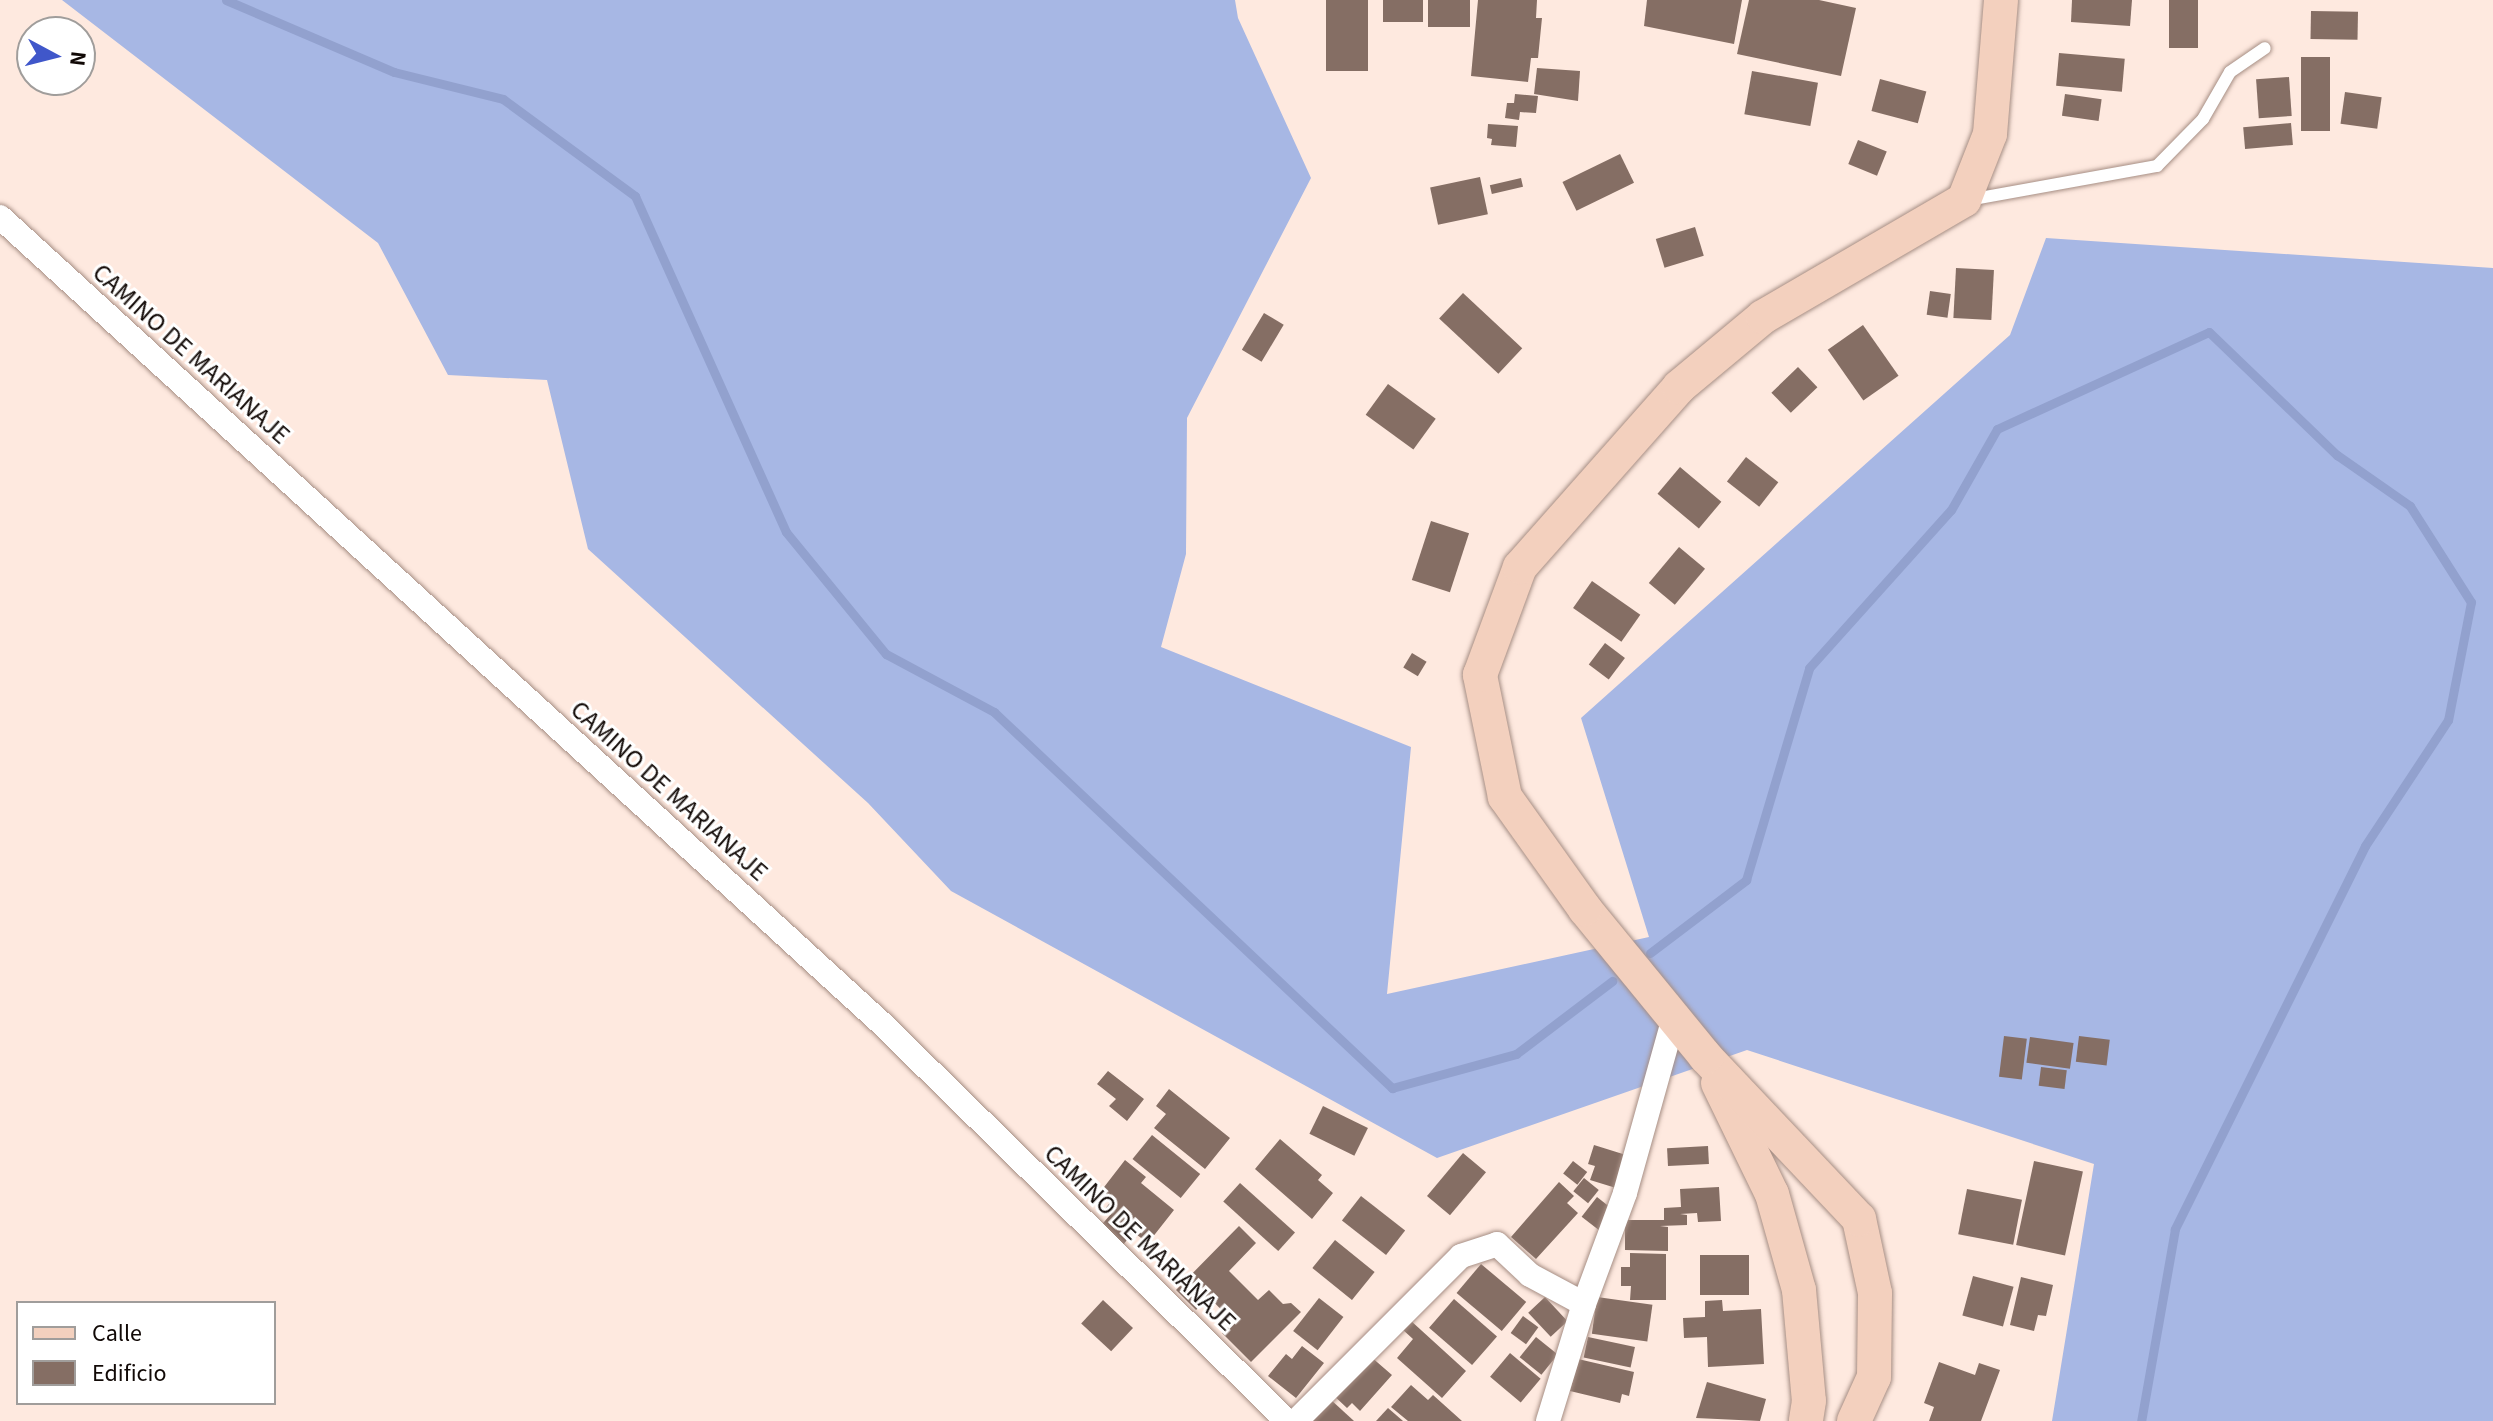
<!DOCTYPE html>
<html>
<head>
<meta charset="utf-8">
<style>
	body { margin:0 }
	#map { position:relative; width:2493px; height:1421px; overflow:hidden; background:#fee9df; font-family:"Source Sans 3",sans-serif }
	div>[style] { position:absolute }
	.forest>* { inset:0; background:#a7b7e4 }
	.stream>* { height:9px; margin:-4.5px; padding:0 4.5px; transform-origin:4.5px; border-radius:4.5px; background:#92a1ce }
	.building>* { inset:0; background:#856e64; transform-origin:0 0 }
	.roads { filter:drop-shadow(0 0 2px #a68e84) drop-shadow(0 0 2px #a68e84) }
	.lane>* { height:12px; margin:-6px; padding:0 6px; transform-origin:6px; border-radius:6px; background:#fff }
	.street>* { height:24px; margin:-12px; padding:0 12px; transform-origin:12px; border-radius:12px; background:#fff }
	.secondary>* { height:34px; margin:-17px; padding:0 17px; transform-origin:17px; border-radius:17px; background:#f3d0be }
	span { translate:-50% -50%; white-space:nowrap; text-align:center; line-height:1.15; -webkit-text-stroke:6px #fff; paint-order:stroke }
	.street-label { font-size:26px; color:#110906 }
	.legend { position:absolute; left:16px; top:1301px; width:260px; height:104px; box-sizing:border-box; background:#fff; border:2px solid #a09d9b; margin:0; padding:10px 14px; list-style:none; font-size:24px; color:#110906 }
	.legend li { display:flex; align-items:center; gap:16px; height:40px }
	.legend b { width:40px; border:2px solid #a09d9b }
	.north { position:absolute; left:16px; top:16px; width:80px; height:80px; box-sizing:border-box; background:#fff; border:2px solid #a09d9b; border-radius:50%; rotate:97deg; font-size:22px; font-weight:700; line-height:32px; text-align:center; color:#110906 }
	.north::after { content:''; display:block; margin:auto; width:28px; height:36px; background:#4057ca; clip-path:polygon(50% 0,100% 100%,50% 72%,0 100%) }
</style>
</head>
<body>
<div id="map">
	<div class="forest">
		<i style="clip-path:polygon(62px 0,1235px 0,1238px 18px,1311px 178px,1187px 418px,1186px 554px,1161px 647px,1411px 747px,1387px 994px,1649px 937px,1581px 718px,2010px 335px,2046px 238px,2493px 268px,2493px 1421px,2052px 1421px,2094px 1164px,1747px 1050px,1437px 1158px,951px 891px,868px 803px,588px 549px,547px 380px,448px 375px,378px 243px)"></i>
	</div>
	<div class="stream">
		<i style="left:226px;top:0;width:183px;rotate:23.2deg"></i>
		<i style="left:394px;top:72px;width:112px;rotate:13.9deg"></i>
		<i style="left:503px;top:99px;width:164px;rotate:36.3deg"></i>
		<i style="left:635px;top:196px;width:368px;rotate:65.8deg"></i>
		<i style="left:786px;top:532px;width:158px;rotate:50.7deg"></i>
		<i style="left:886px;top:654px;width:123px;rotate:28.2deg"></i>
		<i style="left:994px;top:712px;width:548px;rotate:43.37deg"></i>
		<i style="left:1392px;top:1088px;width:129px;rotate:-15.3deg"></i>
		<i style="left:1516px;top:1054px;width:121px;rotate:-37.2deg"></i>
		<i style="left:1650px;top:953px;width:121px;rotate:-37.2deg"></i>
		<i style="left:1746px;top:880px;width:221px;rotate:-73.4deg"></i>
		<i style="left:1809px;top:668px;width:212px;rotate:-48.1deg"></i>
		<i style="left:1951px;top:510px;width:93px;rotate:-60.4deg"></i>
		<i style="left:1997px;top:429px;width:233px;rotate:-24.6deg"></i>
		<i style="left:2209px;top:332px;width:178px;rotate:43.9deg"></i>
		<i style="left:2337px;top:455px;width:89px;rotate:34.9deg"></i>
		<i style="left:2410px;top:506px;width:114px;rotate:57.6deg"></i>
		<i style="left:2471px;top:602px;width:120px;rotate:101deg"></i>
		<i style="left:2448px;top:720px;width:151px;rotate:123.4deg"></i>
		<i style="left:2365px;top:846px;width:428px;rotate:116.4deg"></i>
		<i style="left:2175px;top:1229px;width:195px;rotate:100deg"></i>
	</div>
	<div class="building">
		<i style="left:1326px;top:0;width:42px;height:71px"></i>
		<i style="left:1383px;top:0;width:40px;height:22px"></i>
		<i style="left:1428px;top:0;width:42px;height:27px"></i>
		<i style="clip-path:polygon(1478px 0,1537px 0,1536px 18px,1542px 18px,1538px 58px,1531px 58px,1528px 82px,1471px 76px)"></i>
		<i style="clip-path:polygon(1647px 0,1742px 0,1734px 44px,1644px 26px)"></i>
		<i style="clip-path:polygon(1749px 0,1819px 0,1856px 8px,1841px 76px,1737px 54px)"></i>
		<i style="clip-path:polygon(2072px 0,2132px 0,2130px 26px,2071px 22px)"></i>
		<i style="left:2169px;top:0;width:29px;height:48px"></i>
		<i style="left:2311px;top:11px;width:47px;height:28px;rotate:1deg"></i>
		<i style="left:2059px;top:53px;width:66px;height:33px;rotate:5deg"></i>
		<i style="left:2301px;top:57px;width:29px;height:74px"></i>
		<i style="clip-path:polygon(1537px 68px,1580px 71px,1578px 101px,1534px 94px)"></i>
		<i style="left:1752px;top:71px;width:67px;height:44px;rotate:10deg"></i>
		<i style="left:2289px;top:77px;width:39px;height:33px;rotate:86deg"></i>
		<i style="left:1880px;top:79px;width:48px;height:33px;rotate:15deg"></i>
		<i style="left:2345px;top:92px;width:37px;height:32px;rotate:8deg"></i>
		<i style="clip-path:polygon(1515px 94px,1538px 96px,1536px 113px,1520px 112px,1519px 120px,1505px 118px,1507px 103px,1514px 103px)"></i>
		<i style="left:2065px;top:94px;width:37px;height:22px;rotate:8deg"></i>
		<i style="left:2291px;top:123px;width:22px;height:48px;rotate:85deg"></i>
		<i style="clip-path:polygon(1488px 124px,1518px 126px,1516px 147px,1491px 145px,1492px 139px,1487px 138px)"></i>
		<i style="left:1858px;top:140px;width:31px;height:26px;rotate:22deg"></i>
		<i style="left:1620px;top:154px;width:32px;height:64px;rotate:64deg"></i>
		<i style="left:1480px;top:177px;width:38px;height:51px;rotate:78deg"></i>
		<i style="left:1521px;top:178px;width:9px;height:32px;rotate:77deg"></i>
		<i style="left:1695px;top:227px;width:30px;height:41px;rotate:73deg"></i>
		<i style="left:1956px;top:268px;width:38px;height:50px;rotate:3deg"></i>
		<i style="left:1930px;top:291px;width:21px;height:24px;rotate:8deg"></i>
		<i style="left:1463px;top:293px;width:81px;height:35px;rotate:43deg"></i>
		<i style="left:1264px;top:313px;width:23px;height:43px;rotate:31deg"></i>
		<i style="left:1863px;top:325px;width:62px;height:43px;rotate:55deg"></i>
		<i style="left:1798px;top:367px;width:28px;height:37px;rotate:46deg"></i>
		<i style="left:1388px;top:384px;width:59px;height:38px;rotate:36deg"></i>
		<i style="left:1746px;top:457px;width:41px;height:31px;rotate:38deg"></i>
		<i style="left:1680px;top:467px;width:54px;height:35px;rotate:40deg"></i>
		<i style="left:1431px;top:521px;width:40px;height:62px;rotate:18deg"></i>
		<i style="left:1679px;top:547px;width:34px;height:47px;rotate:40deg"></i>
		<i style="left:1592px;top:581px;width:59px;height:33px;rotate:35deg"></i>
		<i style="left:1605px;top:643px;width:25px;height:27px;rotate:37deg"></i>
		<i style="left:1412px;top:653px;width:17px;height:17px;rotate:31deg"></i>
		<i style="left:2004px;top:1036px;width:23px;height:41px;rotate:7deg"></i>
		<i style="left:2079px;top:1036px;width:31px;height:26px;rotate:7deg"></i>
		<i style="left:2030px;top:1037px;width:44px;height:26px;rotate:8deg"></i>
		<i style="left:2041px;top:1067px;width:26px;height:19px;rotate:7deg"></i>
		<i style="clip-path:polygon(1108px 1071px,1144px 1099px,1127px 1121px,1109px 1106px,1116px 1099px,1097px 1084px)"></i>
		<i style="clip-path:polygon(1169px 1089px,1230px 1138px,1205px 1169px,1154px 1128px,1166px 1114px,1156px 1106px)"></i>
		<i style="left:1323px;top:1106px;width:50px;height:31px;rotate:26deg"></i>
		<i style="left:1152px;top:1135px;width:62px;height:31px;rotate:39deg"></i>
		<i style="clip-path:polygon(1280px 1139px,1322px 1175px,1318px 1180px,1333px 1193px,1312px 1219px,1255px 1169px)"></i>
		<i style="clip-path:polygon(1594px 1145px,1626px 1155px,1616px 1188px,1590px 1180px,1595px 1166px,1588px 1164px)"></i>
		<i style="left:1708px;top:1146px;width:18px;height:41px;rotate:87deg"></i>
		<i style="left:1463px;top:1153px;width:30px;height:56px;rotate:40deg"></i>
		<i style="clip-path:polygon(1125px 1160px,1146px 1177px,1141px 1183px,1174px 1210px,1148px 1243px,1133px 1232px,1120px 1249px,1097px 1230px,1111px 1214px,1105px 1209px,1112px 1200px,1101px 1191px)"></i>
		<i style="left:1573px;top:1161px;width:18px;height:16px;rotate:38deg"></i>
		<i style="left:2034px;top:1161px;width:50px;height:86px;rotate:12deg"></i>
		<i style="left:1584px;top:1178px;width:19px;height:17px;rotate:39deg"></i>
		<i style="clip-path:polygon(1559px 1182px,1574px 1196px,1567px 1203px,1578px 1213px,1536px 1259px,1511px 1237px)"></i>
		<i style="left:1240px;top:1183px;width:74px;height:25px;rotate:42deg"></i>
		<i style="clip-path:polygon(1719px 1187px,1721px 1221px,1698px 1222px,1697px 1213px,1680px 1214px,1687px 1215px,1687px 1225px,1660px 1226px,1668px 1227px,1668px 1251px,1625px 1250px,1625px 1220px,1664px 1220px,1664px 1208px,1681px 1207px,1680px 1189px)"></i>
		<i style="left:1967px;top:1189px;width:56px;height:46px;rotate:11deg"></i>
		<i style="left:1361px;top:1196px;width:56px;height:31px;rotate:38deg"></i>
		<i style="left:1597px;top:1197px;width:23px;height:25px;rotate:38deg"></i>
		<i style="clip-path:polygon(1239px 1226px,1256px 1243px,1229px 1271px,1258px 1300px,1269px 1290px,1283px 1304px,1291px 1303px,1301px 1312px,1251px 1362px,1222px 1333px,1233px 1322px,1209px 1297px,1196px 1310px,1176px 1290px)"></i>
		<i style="left:1335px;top:1240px;width:51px;height:36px;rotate:39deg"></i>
		<i style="clip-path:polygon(1630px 1253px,1666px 1254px,1666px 1300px,1630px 1300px,1631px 1286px,1621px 1286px,1621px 1267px,1630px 1267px)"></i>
		<i style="left:1700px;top:1255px;width:49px;height:40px"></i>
		<i style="left:1481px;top:1264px;width:59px;height:38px;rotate:40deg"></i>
		<i style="left:1973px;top:1276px;width:42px;height:41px;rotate:15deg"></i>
		<i style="clip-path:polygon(2021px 1277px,2053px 1285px,2046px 1316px,2038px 1315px,2034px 1331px,2010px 1325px)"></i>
		<i style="left:1545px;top:1297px;width:33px;height:23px;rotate:47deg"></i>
		<i style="left:1597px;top:1297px;width:56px;height:37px;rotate:8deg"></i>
		<i style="left:1319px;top:1298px;width:31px;height:42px;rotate:38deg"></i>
		<i style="left:1454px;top:1299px;width:57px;height:38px;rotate:41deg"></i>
		<i style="left:1103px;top:1300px;width:41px;height:32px;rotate:43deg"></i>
		<i style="clip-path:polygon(1722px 1300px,1723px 1311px,1761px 1309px,1764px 1364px,1708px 1367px,1707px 1337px,1684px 1338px,1683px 1318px,1705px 1317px,1705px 1301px)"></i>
		<i style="left:1523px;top:1316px;width:19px;height:21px;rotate:36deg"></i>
		<i style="clip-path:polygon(1410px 1320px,1466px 1371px,1442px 1398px,1397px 1358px,1413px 1339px,1402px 1329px)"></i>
		<i style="left:1536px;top:1337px;width:28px;height:26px;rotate:39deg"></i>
		<i style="left:1588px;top:1337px;width:48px;height:21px;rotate:12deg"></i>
		<i style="clip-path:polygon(1302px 1346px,1324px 1363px,1296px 1398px,1268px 1376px,1286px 1354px,1292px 1359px)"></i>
		<i style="left:1510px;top:1353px;width:40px;height:31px;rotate:40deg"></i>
		<i style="clip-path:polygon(1370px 1356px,1392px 1375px,1360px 1411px,1352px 1403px,1347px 1408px,1331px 1393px)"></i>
		<i style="clip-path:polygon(1578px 1359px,1634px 1372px,1629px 1396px,1622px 1394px,1620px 1403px,1570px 1391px)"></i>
		<i style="clip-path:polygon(1939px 1362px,1975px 1375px,1979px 1363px,2000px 1370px,1981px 1421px,1929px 1421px,1934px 1407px,1924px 1403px)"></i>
		<i style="clip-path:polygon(1707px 1382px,1766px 1399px,1760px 1421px,1696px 1418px)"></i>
		<i style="clip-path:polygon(1411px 1385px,1428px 1400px,1433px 1395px,1462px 1421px,1408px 1421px,1391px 1407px)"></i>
		<i style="clip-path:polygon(1330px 1399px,1354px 1421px,1310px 1421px)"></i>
		<i style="clip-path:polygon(1388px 1408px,1403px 1421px,1376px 1421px)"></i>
	</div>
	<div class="roads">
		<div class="lane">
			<i style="left:1968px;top:200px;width:192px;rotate:-10.2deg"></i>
			<i style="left:2157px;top:166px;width:66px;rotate:-45.6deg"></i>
			<i style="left:2203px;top:119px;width:54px;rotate:-60.1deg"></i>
			<i style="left:2230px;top:72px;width:42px;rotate:-34.4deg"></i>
		</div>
		<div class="street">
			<i style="left:0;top:217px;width:1190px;rotate:42.45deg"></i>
			<i style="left:878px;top:1020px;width:573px;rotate:44.43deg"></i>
			<i style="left:1296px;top:1421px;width:233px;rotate:-45deg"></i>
			<i style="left:1461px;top:1256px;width:38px;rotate:-18deg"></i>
			<i style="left:1497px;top:1244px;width:45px;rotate:43.2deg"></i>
			<i style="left:1530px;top:1275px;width:61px;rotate:28.2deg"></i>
			<i style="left:1584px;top:1304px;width:118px;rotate:-69.7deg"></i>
			<i style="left:1625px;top:1193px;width:182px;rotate:-74.4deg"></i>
			<i style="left:1548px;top:1421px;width:122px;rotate:-72.9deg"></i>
		</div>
		<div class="secondary">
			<i style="left:1718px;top:1083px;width:123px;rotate:64.1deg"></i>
			<i style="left:1772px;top:1194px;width:100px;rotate:74.3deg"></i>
			<i style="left:1799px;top:1290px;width:111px;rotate:84.9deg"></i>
			<i style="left:1809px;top:1401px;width:20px;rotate:99deg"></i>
			<i style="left:1854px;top:1421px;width:48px;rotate:-65.6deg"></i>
			<i style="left:1874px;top:1377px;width:84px;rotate:-89.3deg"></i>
			<i style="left:1875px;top:1293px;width:76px;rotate:-102.2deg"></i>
			<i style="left:1859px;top:1219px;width:223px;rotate:-133.4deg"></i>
			<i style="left:1706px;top:1057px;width:191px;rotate:-129.3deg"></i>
			<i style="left:1585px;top:909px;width:138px;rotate:-125.5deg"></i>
			<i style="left:1505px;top:797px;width:125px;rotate:-101.6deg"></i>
			<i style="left:1480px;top:675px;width:115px;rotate:-69.7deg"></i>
			<i style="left:1520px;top:567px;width:240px;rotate:-48.5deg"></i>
			<i style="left:1679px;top:387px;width:109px;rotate:-39.8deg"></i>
			<i style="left:1763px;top:317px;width:233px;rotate:-30.2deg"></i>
			<i style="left:1964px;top:200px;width:71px;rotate:-68.5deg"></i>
			<i style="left:1990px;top:134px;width:134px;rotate:-85.3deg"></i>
		</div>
	</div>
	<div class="street-label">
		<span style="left:191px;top:354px;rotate:42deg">CAMINO DE MARIANAJE</span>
		<span style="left:669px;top:791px;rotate:42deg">CAMINO DE MARIANAJE</span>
		<span style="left:1140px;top:1238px;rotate:44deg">CAMINO DE MARIANAJE</span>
	</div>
	<ul class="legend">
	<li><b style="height:10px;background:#f3d0be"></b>Calle</li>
	<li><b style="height:22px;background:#856e64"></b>Edificio</li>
	</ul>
	<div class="north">N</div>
</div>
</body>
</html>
